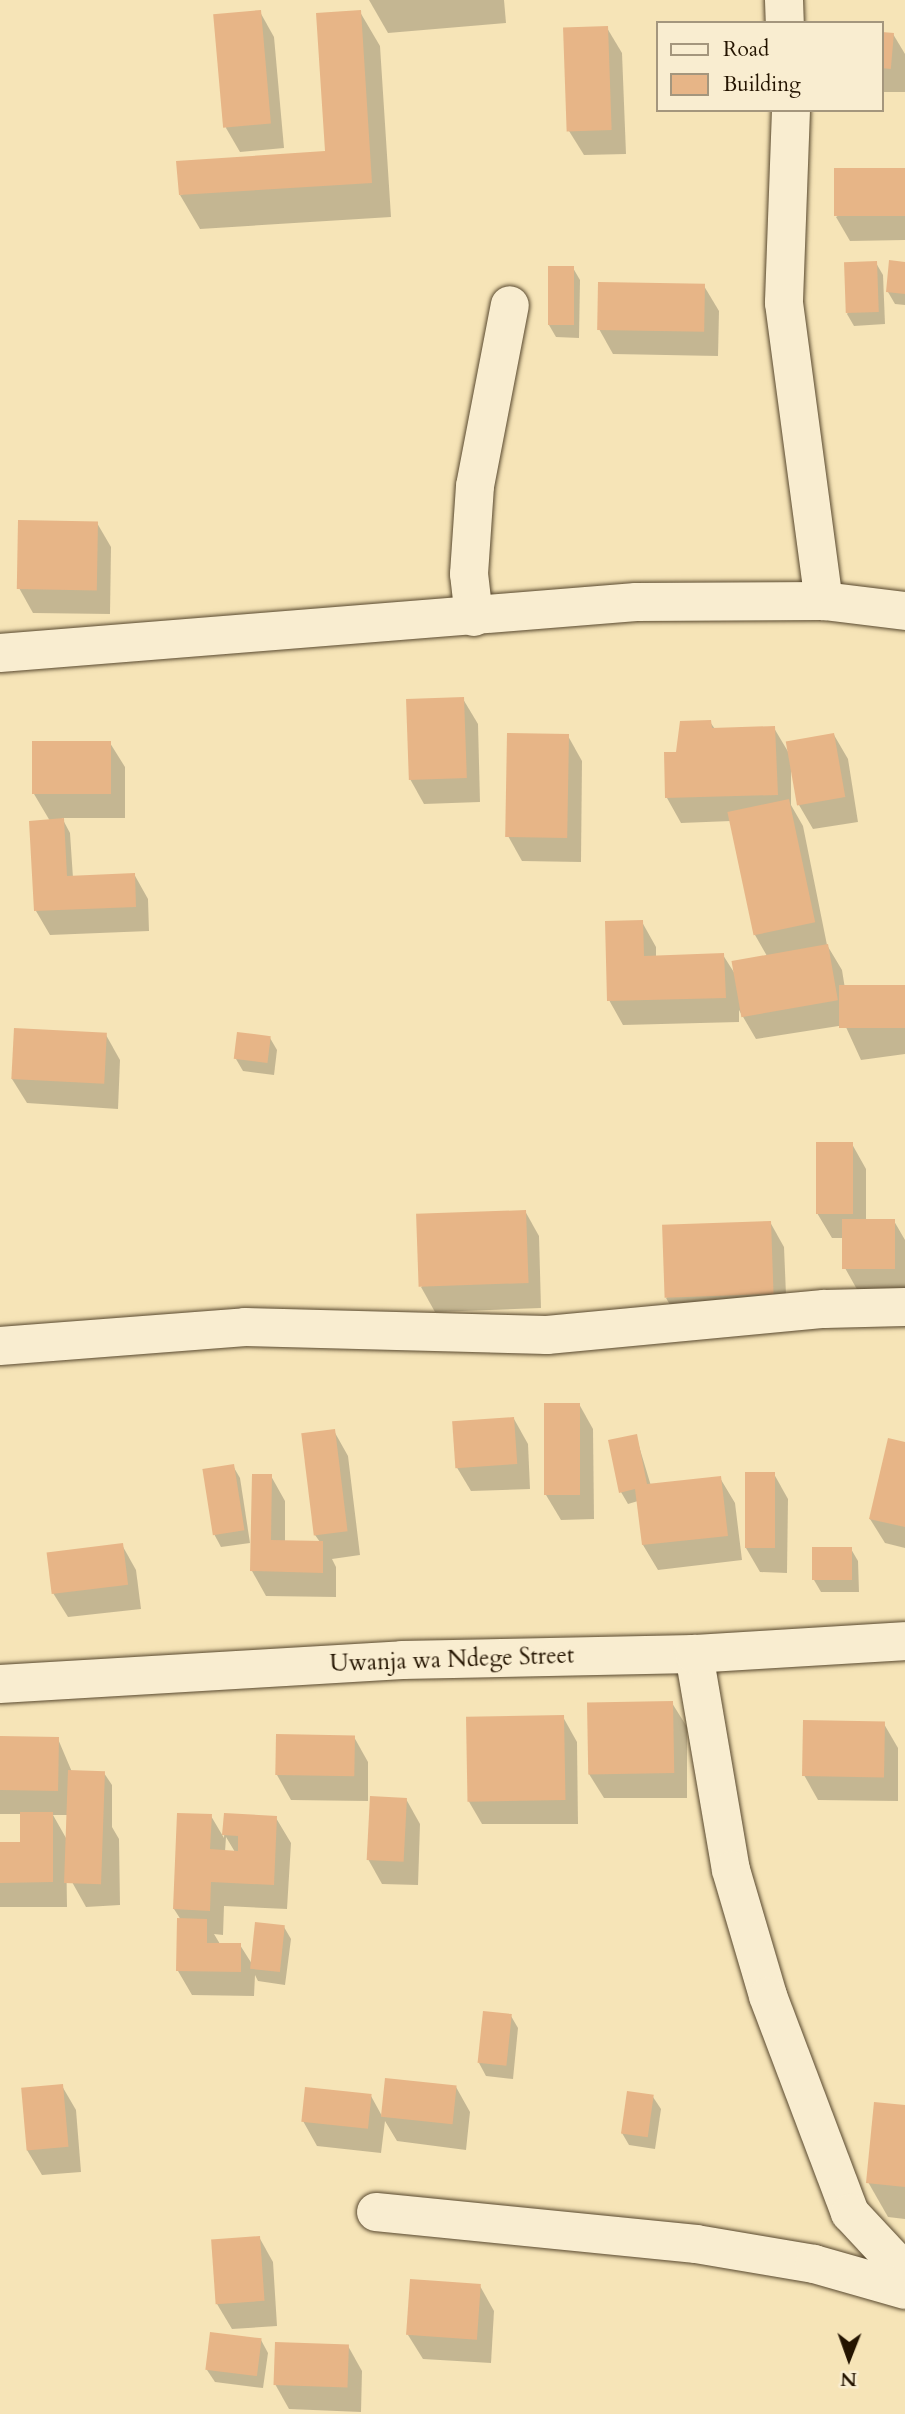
<!DOCTYPE html>
<html>
<head>
<meta charset="utf-8">
<style>
	body { margin:0 }
	#map { position:relative; width:905px; height:2414px; overflow:hidden; background:#f6e4b7; font-family:Cardo,serif }
	div>[style] { position:absolute }
	.shadow>* { inset:0; background:#0003 }
	.building>* { inset:0; background:#e7b587; transform-origin:0 0 }
	.roads { filter:drop-shadow(0 0 2px #58482e) drop-shadow(0 0 2px #58482e) }
	.minor>* { height:38px; margin:-19px; padding:0 19px; transform-origin:19px; border-radius:19px; background:#f9edd0 }
	span { translate:-50% -50%; white-space:nowrap; text-align:center; line-height:1.15; -webkit-text-stroke:5px #f9edd0; paint-order:stroke }
	.street-label { font-size:23px; color:#241400 }
	.legend { position:absolute; left:656px; top:21px; width:228px; height:91px; box-sizing:border-box; background:#f9edd0; border:2px solid #a4967d; margin:0; padding:9px 12px; list-style:none; font-size:21px; color:#241400 }
	.legend li { display:flex; align-items:center; gap:14px; height:35px }
	.legend b { width:35px; border:2px solid #a4967d }
	.north { position:absolute; left:814px; top:2323px; width:70px; height:70px; -webkit-text-stroke:5px #f9edd0; paint-order:stroke; rotate:181deg; font-size:19px; font-weight:700; line-height:28px; text-align:center; color:#241400 }
	.north::after { content:''; display:block; margin:auto; width:24px; height:32px; background:#241400; clip-path:polygon(50% 0,100% 100%,50% 72%,0 100%) }
</style>
</head>
<body>
<div id="map">
	<div class="shadow">
		<i style="clip-path:polygon(369px 0,504px 0,506px 23px,388px 33px)"></i>
		<i style="clip-path:polygon(260px 12px,274px 37px,284px 148px,240px 152px,226px 128px)"></i>
		<i style="clip-path:polygon(360px 12px,380px 46px,391px 217px,200px 229px,180px 195px,327px 153px)"></i>
		<i style="clip-path:polygon(607px 28px,622px 53px,626px 154px,584px 155px,569px 131px)"></i>
		<i style="clip-path:polygon(882px 34px,893px 34px,905px 54px,905px 92px,882px 92px)"></i>
		<i style="clip-path:polygon(905px 170px,905px 240px,850px 241px,836px 217px)"></i>
		<i style="clip-path:polygon(876px 263px,883px 275px,885px 324px,854px 326px,847px 314px)"></i>
		<i style="clip-path:polygon(905px 264px,905px 305px,895px 304px,888px 292px)"></i>
		<i style="clip-path:polygon(573px 268px,580px 280px,579px 338px,556px 337px,549px 325px)"></i>
		<i style="clip-path:polygon(704px 286px,719px 311px,718px 356px,613px 354px,599px 329px)"></i>
		<i style="clip-path:polygon(97px 523px,111px 547px,110px 614px,33px 613px,19px 588px)"></i>
		<i style="clip-path:polygon(463px 699px,478px 724px,480px 802px,424px 804px,410px 779px)"></i>
		<i style="clip-path:polygon(710px 722px,715px 729px,774px 728px,790px 755px,834px 735px,848px 759px,858px 822px,813px 829px,799px 805px,791px 760px,791px 805px,803px 826px,827px 945px,842px 970px,846px 995px,905px 987px,905px 1054px,861px 1060px,845px 1025px,756px 1039px,739px 1010px,739px 1022px,623px 1025px,609px 1000px,642px 922px,656px 947px,656px 957px,723px 955px,735px 974px,767px 956px,755px 935px,731px 821px,681px 823px,667px 798px,678px 753px)"></i>
		<i style="clip-path:polygon(568px 736px,582px 761px,581px 862px,522px 861px,508px 836px)"></i>
		<i style="clip-path:polygon(110px 743px,125px 767px,125px 818px,62px 818px,70px 833px,73px 878px,134px 874px,148px 899px,149px 931px,50px 935px,36px 911px,50px 821px,34px 794px)"></i>
		<i style="clip-path:polygon(106px 1035px,120px 1060px,118px 1109px,27px 1103px,12px 1079px)"></i>
		<i style="clip-path:polygon(270px 1038px,277px 1050px,274px 1075px,243px 1071px,236px 1059px)"></i>
		<i style="clip-path:polygon(852px 1144px,866px 1169px,866px 1221px,894px 1221px,905px 1240px,905px 1293px,859px 1293px,845px 1268px,844px 1238px,832px 1238px,817px 1213px)"></i>
		<i style="clip-path:polygon(525px 1211px,539px 1236px,541px 1308px,435px 1312px,421px 1287px)"></i>
		<i style="clip-path:polygon(770px 1222px,784px 1247px,787px 1319px,681px 1323px,666px 1298px)"></i>
		<i style="clip-path:polygon(579px 1404px,593px 1429px,594px 1519px,561px 1520px,546px 1495px)"></i>
		<i style="clip-path:polygon(514px 1419px,528px 1444px,530px 1489px,471px 1491px,456px 1466px)"></i>
		<i style="clip-path:polygon(334px 1431px,348px 1456px,360px 1555px,332px 1559px,336px 1567px,336px 1597px,266px 1596px,252px 1571px,271px 1476px,285px 1501px,285px 1542px,320px 1542px,315px 1535px)"></i>
		<i style="clip-path:polygon(636px 1436px,651px 1486px,720px 1478px,735px 1503px,742px 1560px,658px 1570px,643px 1545px,638px 1501px,628px 1504px,621px 1492px)"></i>
		<i style="clip-path:polygon(905px 1444px,905px 1548px,885px 1543px,870px 1519px)"></i>
		<i style="clip-path:polygon(233px 1466px,240px 1478px,250px 1543px,221px 1547px,214px 1534px)"></i>
		<i style="clip-path:polygon(774px 1474px,788px 1499px,787px 1573px,760px 1572px,746px 1548px)"></i>
		<i style="clip-path:polygon(122px 1545px,136px 1570px,141px 1609px,68px 1617px,53px 1593px)"></i>
		<i style="clip-path:polygon(851px 1549px,858px 1561px,859px 1592px,821px 1592px,814px 1580px)"></i>
		<i style="clip-path:polygon(672px 1703px,687px 1727px,687px 1798px,604px 1798px,589px 1774px)"></i>
		<i style="clip-path:polygon(563px 1717px,577px 1742px,578px 1824px,482px 1824px,468px 1800px)"></i>
		<i style="clip-path:polygon(884px 1724px,898px 1748px,898px 1801px,818px 1800px,804px 1775px)"></i>
		<i style="clip-path:polygon(354px 1737px,368px 1762px,368px 1801px,291px 1800px,277px 1775px)"></i>
		<i style="clip-path:polygon(0 1738px,58px 1739px,72px 1772px,104px 1773px,112px 1785px,112px 1827px,119px 1839px,120px 1905px,86px 1907px,72px 1882px,69px 1815px,53px 1815px,66px 1838px,67px 1907px,0 1907px,0 1844px,22px 1844px,22px 1814px,0 1814px)"></i>
		<i style="clip-path:polygon(406px 1799px,420px 1824px,418px 1885px,382px 1884px,368px 1859px)"></i>
		<i style="clip-path:polygon(evenodd,225px 1815px,276px 1818px,291px 1843px,287px 1909px,224px 1906px,223px 1935px,214px 1934px,220px 1944px,240px 1945px,252px 1964px,284px 1927px,291px 1939px,285px 1985px,258px 1981px,255px 1975px,254px 1996px,192px 1995px,178px 1971px,181px 1920px,174px 1909px,211px 1816px,224px 1838px,225px 1815px,226px 1837px,235px 1852px,225px 1852px,226px 1837px)"></i>
		<i style="clip-path:polygon(511px 2016px,518px 2028px,513px 2079px,486px 2076px,479px 2063px)"></i>
		<i style="clip-path:polygon(62px 2086px,76px 2110px,81px 2172px,42px 2175px,27px 2150px)"></i>
		<i style="clip-path:polygon(456px 2087px,470px 2112px,466px 2150px,397px 2141px,385px 2121px,381px 2153px,317px 2146px,303px 2121px,371px 2096px,382px 2116px)"></i>
		<i style="clip-path:polygon(653px 2097px,661px 2109px,655px 2149px,629px 2145px,622px 2133px)"></i>
		<i style="clip-path:polygon(905px 2107px,905px 2219px,888px 2217px,868px 2182px)"></i>
		<i style="clip-path:polygon(259px 2237px,273px 2262px,277px 2326px,232px 2329px,217px 2304px)"></i>
		<i style="clip-path:polygon(480px 2286px,494px 2311px,491px 2363px,423px 2359px,408px 2335px)"></i>
		<i style="clip-path:polygon(261px 2340px,268px 2353px,263px 2388px,215px 2382px,207px 2370px)"></i>
		<i style="clip-path:polygon(348px 2346px,362px 2371px,361px 2412px,289px 2409px,275px 2384px)"></i>
	</div>
	<div class="building">
		<i style="left:261px;top:10px;width:114px;height:48px;rotate:85deg"></i>
		<i style="clip-path:polygon(361px 10px,372px 183px,179px 195px,176px 161px,325px 151px,316px 13px)"></i>
		<i style="left:608px;top:26px;width:104px;height:45px;rotate:88deg"></i>
		<i style="left:882px;top:32px;width:12px;height:36px;rotate:5deg"></i>
		<i style="left:905px;top:168px;width:48px;height:71px;rotate:90deg"></i>
		<i style="clip-path:polygon(889px 260px,905px 262px,905px 294px,886px 292px)"></i>
		<i style="left:877px;top:261px;width:51px;height:33px;rotate:88deg"></i>
		<i style="left:548px;top:266px;width:26px;height:59px"></i>
		<i style="left:598px;top:282px;width:107px;height:48px;rotate:1deg"></i>
		<i style="left:18px;top:520px;width:80px;height:69px;rotate:1deg"></i>
		<i style="left:464px;top:697px;width:81px;height:58px;rotate:88deg"></i>
		<i style="clip-path:polygon(711px 720px,712px 728px,775px 726px,778px 795px,665px 798px,664px 752px,676px 752px,680px 721px)"></i>
		<i style="left:507px;top:733px;width:62px;height:104px;rotate:1deg"></i>
		<i style="left:834px;top:733px;width:65px;height:49px;rotate:80deg"></i>
		<i style="left:32px;top:741px;width:79px;height:53px"></i>
		<i style="left:789px;top:799px;width:126px;height:63px;rotate:78deg"></i>
		<i style="clip-path:polygon(64px 818px,67px 876px,135px 873px,136px 907px,34px 911px,29px 821px)"></i>
		<i style="clip-path:polygon(643px 920px,644px 956px,724px 953px,726px 998px,607px 1001px,605px 921px)"></i>
		<i style="left:828px;top:944px;width:57px;height:98px;rotate:80deg"></i>
		<i style="left:905px;top:985px;width:43px;height:66px;rotate:90deg"></i>
		<i style="left:14px;top:1028px;width:93px;height:51px;rotate:3deg"></i>
		<i style="left:237px;top:1032px;width:34px;height:27px;rotate:7deg"></i>
		<i style="left:816px;top:1142px;width:37px;height:72px"></i>
		<i style="left:526px;top:1210px;width:73px;height:110px;rotate:88deg"></i>
		<i style="left:895px;top:1219px;width:50px;height:53px;rotate:90deg"></i>
		<i style="left:771px;top:1221px;width:73px;height:109px;rotate:88deg"></i>
		<i style="left:544px;top:1403px;width:36px;height:92px"></i>
		<i style="left:514px;top:1417px;width:47px;height:62px;rotate:86deg"></i>
		<i style="left:335px;top:1429px;width:103px;height:34px;rotate:83deg"></i>
		<i style="clip-path:polygon(637px 1434px,647px 1484px,721px 1476px,728px 1536px,642px 1545px,635px 1489px,619px 1493px,608px 1440px)"></i>
		<i style="clip-path:polygon(888px 1438px,905px 1442px,905px 1527px,869px 1519px)"></i>
		<i style="left:234px;top:1464px;width:67px;height:32px;rotate:81deg"></i>
		<i style="left:745px;top:1472px;width:30px;height:76px"></i>
		<i style="clip-path:polygon(252px 1474px,272px 1474px,271px 1540px,323px 1541px,323px 1573px,250px 1571px)"></i>
		<i style="left:123px;top:1543px;width:42px;height:77px;rotate:83deg"></i>
		<i style="left:812px;top:1547px;width:40px;height:33px"></i>
		<i style="left:673px;top:1701px;width:72px;height:86px;rotate:89deg"></i>
		<i style="left:564px;top:1715px;width:85px;height:98px;rotate:89deg"></i>
		<i style="left:803px;top:1720px;width:82px;height:56px;rotate:1deg"></i>
		<i style="left:276px;top:1734px;width:79px;height:41px;rotate:1deg"></i>
		<i style="left:0;top:1736px;width:59px;height:54px;rotate:1deg"></i>
		<i style="left:68px;top:1770px;width:37px;height:113px;rotate:2deg"></i>
		<i style="left:370px;top:1796px;width:37px;height:64px;rotate:3deg"></i>
		<i style="clip-path:polygon(20px 1812px,53px 1812px,53px 1882px,0 1883px,0 1842px,20px 1842px)"></i>
		<i style="clip-path:polygon(177px 1813px,212px 1814px,210px 1849px,238px 1851px,238px 1836px,222px 1835px,224px 1813px,277px 1816px,274px 1885px,211px 1882px,210px 1911px,173px 1909px)"></i>
		<i style="clip-path:polygon(177px 1918px,207px 1919px,207px 1943px,241px 1943px,241px 1972px,176px 1971px)"></i>
		<i style="left:255px;top:1922px;width:30px;height:47px;rotate:6deg"></i>
		<i style="left:483px;top:2011px;width:29px;height:52px;rotate:6deg"></i>
		<i style="left:385px;top:2078px;width:72px;height:39px;rotate:6deg"></i>
		<i style="left:63px;top:2084px;width:63px;height:42px;rotate:85deg"></i>
		<i style="left:305px;top:2087px;width:67px;height:35px;rotate:6deg"></i>
		<i style="left:627px;top:2091px;width:27px;height:43px;rotate:8deg"></i>
		<i style="clip-path:polygon(874px 2102px,905px 2105px,905px 2187px,866px 2183px)"></i>
		<i style="left:260px;top:2236px;width:65px;height:49px;rotate:86deg"></i>
		<i style="left:410px;top:2279px;width:71px;height:56px;rotate:4deg"></i>
		<i style="left:210px;top:2332px;width:52px;height:38px;rotate:7deg"></i>
		<i style="left:275px;top:2342px;width:74px;height:43px;rotate:2deg"></i>
	</div>
	<div class="roads">
		<div class="minor">
			<i style="left:784px;top:0;width:23px;rotate:88deg"></i>
			<i style="left:791px;top:110px;width:193px;rotate:92.1deg"></i>
			<i style="left:784px;top:303px;width:301px;rotate:82.4deg"></i>
			<i style="left:474px;top:617px;width:43px;rotate:-96.6deg"></i>
			<i style="left:469px;top:574px;width:88px;rotate:-86.1deg"></i>
			<i style="left:475px;top:486px;width:184px;rotate:-79.1deg"></i>
			<i style="left:0;top:653px;width:638px;rotate:-4.58deg"></i>
			<i style="left:636px;top:602px;width:188px;rotate:-0.3deg"></i>
			<i style="left:824px;top:601px;width:82px;rotate:7deg"></i>
			<i style="left:0;top:1346px;width:246px;rotate:-4.4deg"></i>
			<i style="left:245px;top:1327px;width:302px;rotate:1.5deg"></i>
			<i style="left:547px;top:1335px;width:278px;rotate:-5.4deg"></i>
			<i style="left:824px;top:1309px;width:81px;rotate:-1.4deg"></i>
			<i style="left:694px;top:1654px;width:219px;rotate:80.3deg"></i>
			<i style="left:731px;top:1870px;width:131px;rotate:73.6deg"></i>
			<i style="left:768px;top:1996px;width:232px;rotate:69.3deg"></i>
			<i style="left:850px;top:2213px;width:81px;rotate:47deg"></i>
			<i style="left:0;top:1684px;width:403px;rotate:-3.4deg"></i>
			<i style="left:402px;top:1660px;width:292px;rotate:-1.2deg"></i>
			<i style="left:694px;top:1654px;width:211px;rotate:-3.5deg"></i>
			<i style="left:376px;top:2212px;width:322px;rotate:5.7deg"></i>
			<i style="left:696px;top:2244px;width:120px;rotate:9.6deg"></i>
			<i style="left:814px;top:2264px;width:95px;rotate:15.9deg"></i>
		</div>
	</div>
	<div class="street-label">
		<span style="left:452px;top:1660px;rotate:-2deg">Uwanja wa Ndege Street</span>
	</div>
	<ul class="legend">
	<li><b style="height:9px;background:#f9edd0"></b>Road</li>
	<li><b style="height:19px;background:#e7b587"></b>Building</li>
	</ul>
	<div class="north">N</div>
</div>
</body>
</html>
